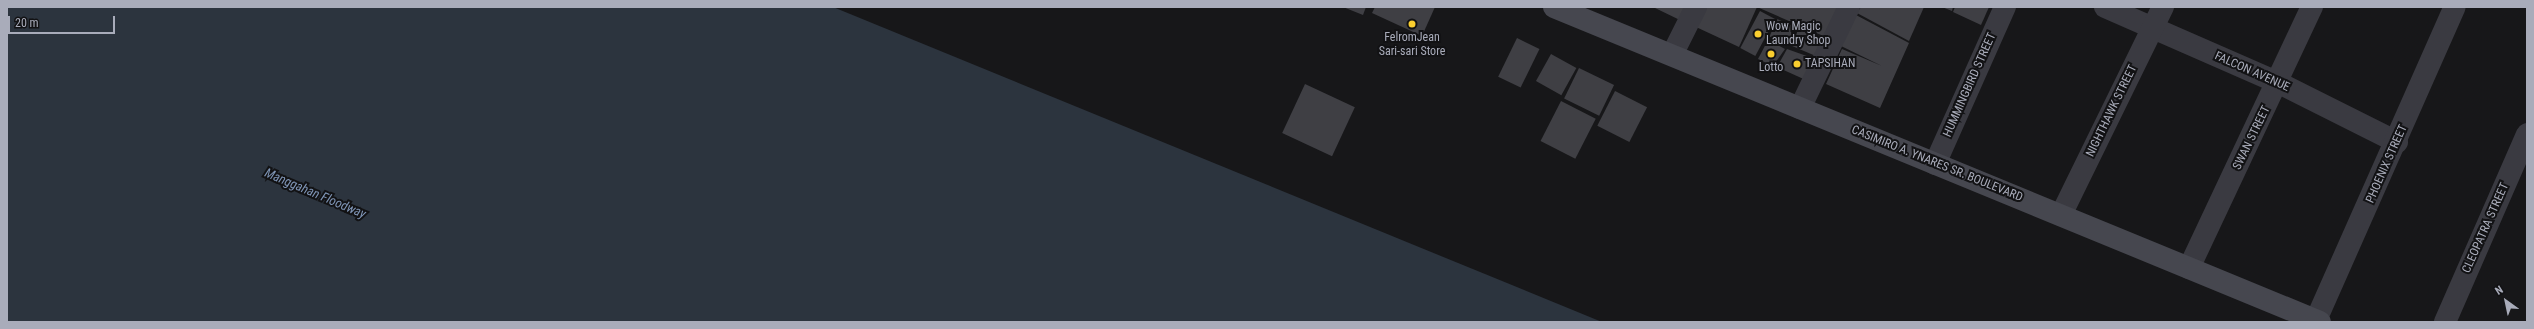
<!DOCTYPE html>
<html>
<head>
<meta charset="utf-8">
<style>
	body { margin:0 }
	#map { position:relative; width:2534px; height:329px; overflow:hidden; background:#171719; font-family:"Roboto Condensed",sans-serif }
	div>[style] { position:absolute }
	.water>* { inset:0; background:#2c343e }
	.building>* { inset:0; background:#3f3f44; transform-origin:0 0 }
	.street>* { height:22px; margin:-11px; padding:0 11px; transform-origin:11px; border-radius:11px; background:#3a3a41 }
	.secondary>* { height:22px; margin:-11px; padding:0 11px; transform-origin:11px; border-radius:11px; background:#46474f }
	.dots>* { width:11px; height:11px; translate:-50% -50%; box-sizing:border-box; border:2px solid #121214; border-radius:50% }
	span { translate:-50% -50%; white-space:nowrap; text-align:center; line-height:1.15; -webkit-text-stroke:4px #121214; paint-order:stroke }
	.poi-label { font-size:12px; color:#a9acba }
	.left { translate:0 -50%; text-align:left }
	.street-label { font-size:12px; color:#a9acba }
	.water-label { font-size:13px; color:#7f95b6; font-style:italic }
	.frame { position:absolute; inset:0; border:8px solid #a9acba; pointer-events:none }
	.north { position:absolute; left:2486px; top:281px; width:40px; height:40px; -webkit-text-stroke:3px #121214; paint-order:stroke; rotate:327deg; font-size:11px; font-weight:700; line-height:16px; text-align:center; color:#a9acba }
	.north::after { content:''; display:block; margin:auto; width:14px; height:18px; background:#a9acba; clip-path:polygon(50% 0,100% 100%,50% 72%,0 100%) }
	.scale { position:absolute; left:8px; top:16px; width:107px; height:18px; box-sizing:border-box; border:2px solid #a9acba; border-top:0; padding-left:5px; font-size:12px; line-height:14px; white-space:nowrap; color:#a9acba; -webkit-text-stroke:3px #121214; paint-order:stroke }
</style>
</head>
<body>
<div id="map">
	<div class="water">
		<i style="clip-path:polygon(7px 7px,833px 7px,1602px 322px,7px 322px)"></i>
	</div>
	<div class="building">
		<i style="clip-path:polygon(1343px 7px,1366px 7px,1363px 15px)"></i>
		<i style="clip-path:polygon(1375px 7px,1435px 7px,1422px 36px,1372px 13px)"></i>
		<i style="clip-path:polygon(1653px 7px,1694px 7px,1686px 23px)"></i>
		<i style="clip-path:polygon(1706px 7px,1757px 7px,1739px 47px,1696px 27px)"></i>
		<i style="clip-path:polygon(1757px 7px,1836px 7px,1841px 9px,1828px 38px)"></i>
		<i style="clip-path:polygon(1861px 7px,1924px 7px,1909px 41px,1857px 13px)"></i>
		<i style="clip-path:polygon(1942px 7px,1953px 7px,1952px 11px)"></i>
		<i style="clip-path:polygon(1955px 7px,1989px 7px,1981px 25px,1953px 12px)"></i>
		<i style="left:1760px;top:11px;width:17px;height:42px;rotate:28deg"></i>
		<i style="clip-path:polygon(1856px 15px,1909px 43px,1880px 108px,1826px 84px,1842px 49px,1882px 66px,1841px 46px)"></i>
		<i style="left:1777px;top:19px;width:54px;height:19px;rotate:23deg"></i>
		<i style="left:1517px;top:38px;width:25px;height:43px;rotate:26deg"></i>
		<i style="clip-path:polygon(1768px 40px,1785px 49px,1773px 66px,1758px 59px)"></i>
		<i style="clip-path:polygon(1787px 49px,1818px 60px,1808px 81px,1777px 67px)"></i>
		<i style="left:1551px;top:54px;width:29px;height:31px;rotate:29deg"></i>
		<i style="left:1579px;top:68px;width:39px;height:34px;rotate:26deg"></i>
		<i style="left:1305px;top:84px;width:55px;height:54px;rotate:25deg"></i>
		<i style="left:1615px;top:91px;width:36px;height:39px;rotate:27deg"></i>
		<i style="left:1561px;top:101px;width:39px;height:45px;rotate:27deg"></i>
	</div>
	<div class="street">
		<i style="left:2105px;top:7px;width:190px;rotate:23.6deg"></i>
		<i style="left:2279px;top:83px;width:132px;rotate:26.6deg"></i>
		<i style="left:1672px;top:55px;width:54px;rotate:-63.4deg"></i>
		<i style="left:1800px;top:108px;width:112px;rotate:-64.1deg"></i>
		<i style="left:1935px;top:164px;width:172px;rotate:-66deg"></i>
		<i style="left:2061px;top:215px;width:232px;rotate:-63.9deg"></i>
		<i style="left:2189px;top:268px;width:289px;rotate:-64.8deg"></i>
		<i style="left:2316px;top:320px;width:342px;rotate:-66.1deg"></i>
		<i style="left:2445px;top:322px;width:205px;rotate:-66.4deg"></i>
	</div>
	<div class="secondary">
		<i style="left:1554px;top:7px;width:828px;rotate:22.35deg"></i>
	</div>
	<div class="dots">
		<i style="left:1412px;top:24px;background:#face2f"></i>
		<i style="left:1758px;top:34px;background:#face2f"></i>
		<i style="left:1771px;top:54px;background:#face2f"></i>
		<i style="left:1797px;top:64px;background:#face2f"></i>
	</div>
	<div class="poi-label">
		<span class="left" style="left:1766px;top:34px">Wow Magic<br>Laundry Shop</span>
		<span style="left:1412px;top:45px">FelromJean<br>Sari-sari Store</span>
		<span class="left" style="left:1805px;top:64px">TAPSIHAN</span>
		<span style="left:1771px;top:68px">Lotto</span>
	</div>
	<div class="street-label">
		<span style="left:2252px;top:72px;rotate:24deg">FALCON AVENUE</span>
		<span style="left:1970px;top:85px;rotate:-66deg">HUMMINGBIRD STREET</span>
		<span style="left:2112px;top:111px;rotate:-64deg">NIGHTHAWK STREET</span>
		<span style="left:2252px;top:138px;rotate:-64deg">SWAN STREET</span>
		<span style="left:1937px;top:164px;rotate:22deg">CASIMIRO A. YNARES SR. BOULEVARD</span>
		<span style="left:2387px;top:164px;rotate:-66deg">PHOENIX STREET</span>
		<span style="left:2486px;top:228px;rotate:-66deg">CLEOPATRA STREET</span>
	</div>
	<div class="water-label">
		<span style="left:315px;top:194px;rotate:23deg">Manggahan Floodway</span>
	</div>
	<div class="frame"></div>
	<div class="north">N</div>
	<div class="scale">20 m</div>
</div>
</body>
</html>
